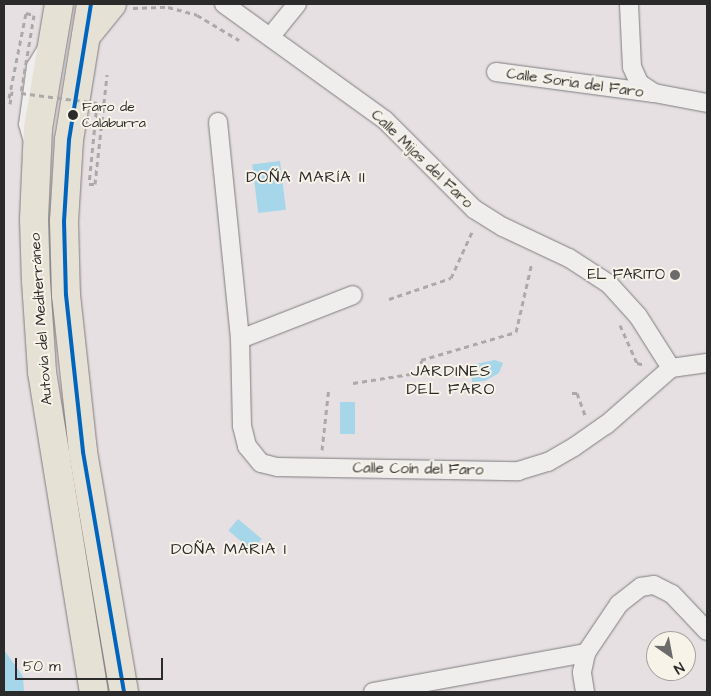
<!DOCTYPE html>
<html>
<head>
<meta charset="utf-8">
<style>
	body { margin:0 }
	#map { position:relative; width:711px; height:696px; overflow:hidden; background:#e6e0e3; font-family:"Architects Daughter",sans-serif }
	div>[style] { position:absolute }
	.water>* { inset:0; background:#a6d6e9; transform-origin:0 0 }
	.path>* { height:3px; margin-top:-1.5px; transform-origin:0; background:repeating-linear-gradient(90deg,#acaaa9 0 5px,transparent 0 9px) }
	.roads { filter:drop-shadow(0 0 1px #7f7c7e) drop-shadow(0 0 1px #7f7c7e) }
	.service>* { height:9px; margin:-4.5px; padding:0 4.5px; transform-origin:4.5px; border-radius:4.5px; background:#f0eeec }
	.minor>* { height:18px; margin:-9px; padding:0 9px; transform-origin:9px; border-radius:9px; background:#f0eeec }
	.trunk>* { height:28px; margin:-14px; padding:0 14px; transform-origin:14px; border-radius:14px; background:#e5e1d5 }
	.path-bridge>* { height:3px; margin-top:-1.5px; transform-origin:0; background:repeating-linear-gradient(90deg,#acaaa9 0 5px,transparent 0 9px) }
	.bus-1>* { height:4px; margin:-2px; padding:0 2px; transform-origin:2px; border-radius:2px; background:#0065bd }
	.dots>* { width:14px; height:14px; translate:-50% -50%; box-sizing:border-box; border:2px solid #f7f3e8; border-radius:50% }
	span { translate:-50% -50%; white-space:nowrap; text-align:center; line-height:1.15; -webkit-text-stroke:4px #f7f3e8; paint-order:stroke }
	.bus-label { font-size:14px; color:#2b2b2b }
	.left { translate:0 -50%; text-align:left }
	.street-label { font-size:15px; color:#2b2b2b }
	.poi-label { font-size:15px; color:#2b2b2b }
	.right { translate:-100% -50%; text-align:right }
	.neighbourhood-label { font-size:16px; color:#2b2b2b; letter-spacing:1px }
	.frame { position:absolute; inset:0; border:5px solid #2b2b2b; pointer-events:none }
	.north { position:absolute; left:646px; top:631px; width:50px; height:50px; box-sizing:border-box; background:#f7f3e8; border:1px solid #a5a39c; border-radius:50%; rotate:147deg; font-size:14px; font-weight:700; line-height:20px; text-align:center; color:#2b2b2b }
	.north::after { content:''; display:block; margin:auto; width:18px; height:22px; background:#6c6a6b; clip-path:polygon(50% 0,100% 100%,50% 72%,0 100%) }
	.scale { position:absolute; left:15px; top:658px; width:148px; height:22px; box-sizing:border-box; border:2px solid #2b2b2b; border-top:0; padding-left:6px; font-size:15px; line-height:18px; white-space:nowrap; color:#2b2b2b; -webkit-text-stroke:4px #f7f3e8; paint-order:stroke }
</style>
</head>
<body>
<div id="map">
	<div class="water">
		<i style="left:280px;top:161px;width:49px;height:28px;rotate:83deg"></i>
		<i style="clip-path:polygon(495px 360px,503px 363px,499px 373px,485px 381px,472px 382px,471px 365px)"></i>
		<i style="left:340px;top:402px;width:15px;height:32px"></i>
		<i style="left:238px;top:519px;width:31px;height:15px;rotate:40deg"></i>
		<i style="clip-path:polygon(4px 650px,23px 676px,24px 692px,4px 692px)"></i>
	</div>
	<div class="path">
		<i style="left:133px;top:8px;width:35px;rotate:-2deg"></i>
		<i style="left:168px;top:7px;width:30px;rotate:15deg"></i>
		<i style="left:197px;top:15px;width:49px;rotate:30.8deg"></i>
		<i style="left:10px;top:104px;width:13px;rotate:-81deg"></i>
		<i style="left:389px;top:299px;width:65px;rotate:-18.7deg"></i>
		<i style="left:451px;top:278px;width:51px;rotate:-65.5deg"></i>
		<i style="left:620px;top:325px;width:42px;rotate:65.9deg"></i>
		<i style="left:637px;top:363px;width:9px;rotate:13deg"></i>
		<i style="left:353px;top:383px;width:71px;rotate:-8.9deg"></i>
		<i style="left:423px;top:372px;width:12px;rotate:-99deg"></i>
		<i style="left:421px;top:360px;width:99px;rotate:-16.4deg"></i>
		<i style="left:516px;top:332px;width:72px;rotate:-77.1deg"></i>
		<i style="left:572px;top:393px;width:5px"></i>
		<i style="left:577px;top:393px;width:27px;rotate:70deg"></i>
		<i style="left:322px;top:450px;width:63px;rotate:-83.7deg"></i>
	</div>
	<div class="roads">
		<div class="service">
			<i style="left:27px;top:138px;width:15px;rotate:-106deg"></i>
			<i style="left:23px;top:124px;width:60px;rotate:-82.3deg"></i>
			<i style="left:31px;top:65px;width:21px;rotate:-59deg"></i>
		</div>
		<div class="minor">
			<i style="left:224px;top:4px;width:198px;rotate:35.8deg"></i>
			<i style="left:385px;top:120px;width:126px;rotate:45deg"></i>
			<i style="left:474px;top:209px;width:34px;rotate:32deg"></i>
			<i style="left:503px;top:227px;width:73px;rotate:25.2deg"></i>
			<i style="left:569px;top:258px;width:48px;rotate:33deg"></i>
			<i style="left:609px;top:284px;width:43px;rotate:47.8deg"></i>
			<i style="left:638px;top:316px;width:62px;rotate:57.6deg"></i>
			<i style="left:671px;top:368px;width:36px;rotate:-8deg"></i>
			<i style="left:629px;top:4px;width:63px;rotate:87.3deg"></i>
			<i style="left:632px;top:67px;width:17px;rotate:66deg"></i>
			<i style="left:639px;top:83px;width:18px;rotate:34deg"></i>
			<i style="left:654px;top:93px;width:54px;rotate:10.7deg"></i>
			<i style="left:271px;top:36px;width:41px;rotate:-50.9deg"></i>
			<i style="left:496px;top:72px;width:159px;rotate:7.6deg"></i>
			<i style="left:218px;top:122px;width:218px;rotate:84.2deg"></i>
			<i style="left:240px;top:339px;width:87px;rotate:88.7deg"></i>
			<i style="left:242px;top:426px;width:21px;rotate:76deg"></i>
			<i style="left:247px;top:446px;width:22px;rotate:51deg"></i>
			<i style="left:261px;top:463px;width:16px;rotate:14deg"></i>
			<i style="left:277px;top:467px;width:241px;rotate:1deg"></i>
			<i style="left:518px;top:471px;width:31px;rotate:-17deg"></i>
			<i style="left:548px;top:462px;width:30px;rotate:-30deg"></i>
			<i style="left:574px;top:447px;width:39px;rotate:-35deg"></i>
			<i style="left:606px;top:425px;width:86px;rotate:-41.2deg"></i>
			<i style="left:240px;top:339px;width:121px;rotate:-21.3deg"></i>
			<i style="left:373px;top:692px;width:217px;rotate:-10.4deg"></i>
			<i style="left:585px;top:692px;width:20px;rotate:-99deg"></i>
			<i style="left:582px;top:672px;width:19px;rotate:-78deg"></i>
			<i style="left:586px;top:653px;width:59px;rotate:-56deg"></i>
			<i style="left:619px;top:604px;width:28px;rotate:-38deg"></i>
			<i style="left:641px;top:587px;width:13px;rotate:-9deg"></i>
			<i style="left:654px;top:585px;width:20px;rotate:27deg"></i>
			<i style="left:672px;top:594px;width:51px;rotate:46.6deg"></i>
		</div>
		<div class="trunk">
			<i style="left:59px;top:4px;width:126px;rotate:99.6deg"></i>
			<i style="left:38px;top:128px;width:91px;rotate:92.5deg"></i>
			<i style="left:34px;top:219px;width:62px;rotate:88.2deg"></i>
			<i style="left:36px;top:281px;width:91px;rotate:86.2deg"></i>
			<i style="left:42px;top:372px;width:324px;rotate:80.8deg"></i>
			<i style="left:91px;top:4px;width:138px;rotate:99.2deg"></i>
			<i style="left:69px;top:140px;width:81px;rotate:93.5deg"></i>
			<i style="left:64px;top:221px;width:74px;rotate:88.5deg"></i>
			<i style="left:66px;top:295px;width:158px;rotate:83.8deg"></i>
			<i style="left:83px;top:452px;width:243px;rotate:80.3deg"></i>
			<i style="left:86px;top:36px;width:41px;rotate:-50.9deg"></i>
		</div>
	</div>
	<div class="path-bridge">
		<i style="left:9px;top:98px;width:87px;rotate:-78.7deg"></i>
		<i style="left:26px;top:13px;width:8px;rotate:14deg"></i>
		<i style="left:34px;top:15px;width:79px;rotate:99.5deg"></i>
		<i style="left:21px;top:93px;width:77px;rotate:7.5deg"></i>
		<i style="left:97px;top:103px;width:81px;rotate:95.6deg"></i>
		<i style="left:89px;top:184px;width:6px"></i>
		<i style="left:95px;top:184px;width:110px;rotate:-83.7deg"></i>
	</div>
	<div class="bus-1">
		<i style="left:91px;top:4px;width:138px;rotate:99.2deg"></i>
		<i style="left:69px;top:140px;width:81px;rotate:93.5deg"></i>
		<i style="left:64px;top:221px;width:74px;rotate:88.5deg"></i>
		<i style="left:66px;top:295px;width:158px;rotate:83.8deg"></i>
		<i style="left:83px;top:452px;width:243px;rotate:80.3deg"></i>
	</div>
	<div class="dots">
		<i style="left:73px;top:115px;background:#2b2b2b"></i>
		<i style="left:675px;top:275px;background:#6c6a6b"></i>
	</div>
	<div class="bus-label">
		<span class="left" style="left:82px;top:115px">Faro de<br>Calaburra</span>
	</div>
	<div class="street-label">
		<span style="left:575px;top:83px;rotate:8deg">Calle Soria del Faro</span>
		<span style="left:422px;top:159px;rotate:44deg">Calle Mijas del Faro</span>
		<span style="left:41px;top:319px;rotate:-94deg">Autovía del Mediterráneo</span>
		<span style="left:418px;top:469px;rotate:1deg">Calle Coín del Faro</span>
	</div>
	<div class="poi-label">
		<span class="right" style="left:665px;top:275px">EL FARITO</span>
	</div>
	<div class="neighbourhood-label">
		<span style="left:306px;top:177px">DOÑA MARÍA II</span>
		<span style="left:451px;top:380px">JARDINES<br>DEL FARO</span>
		<span style="left:229px;top:549px">DOÑA MARIA I</span>
	</div>
	<div class="frame"></div>
	<div class="north">N</div>
	<div class="scale">50 m</div>
</div>
</body>
</html>
